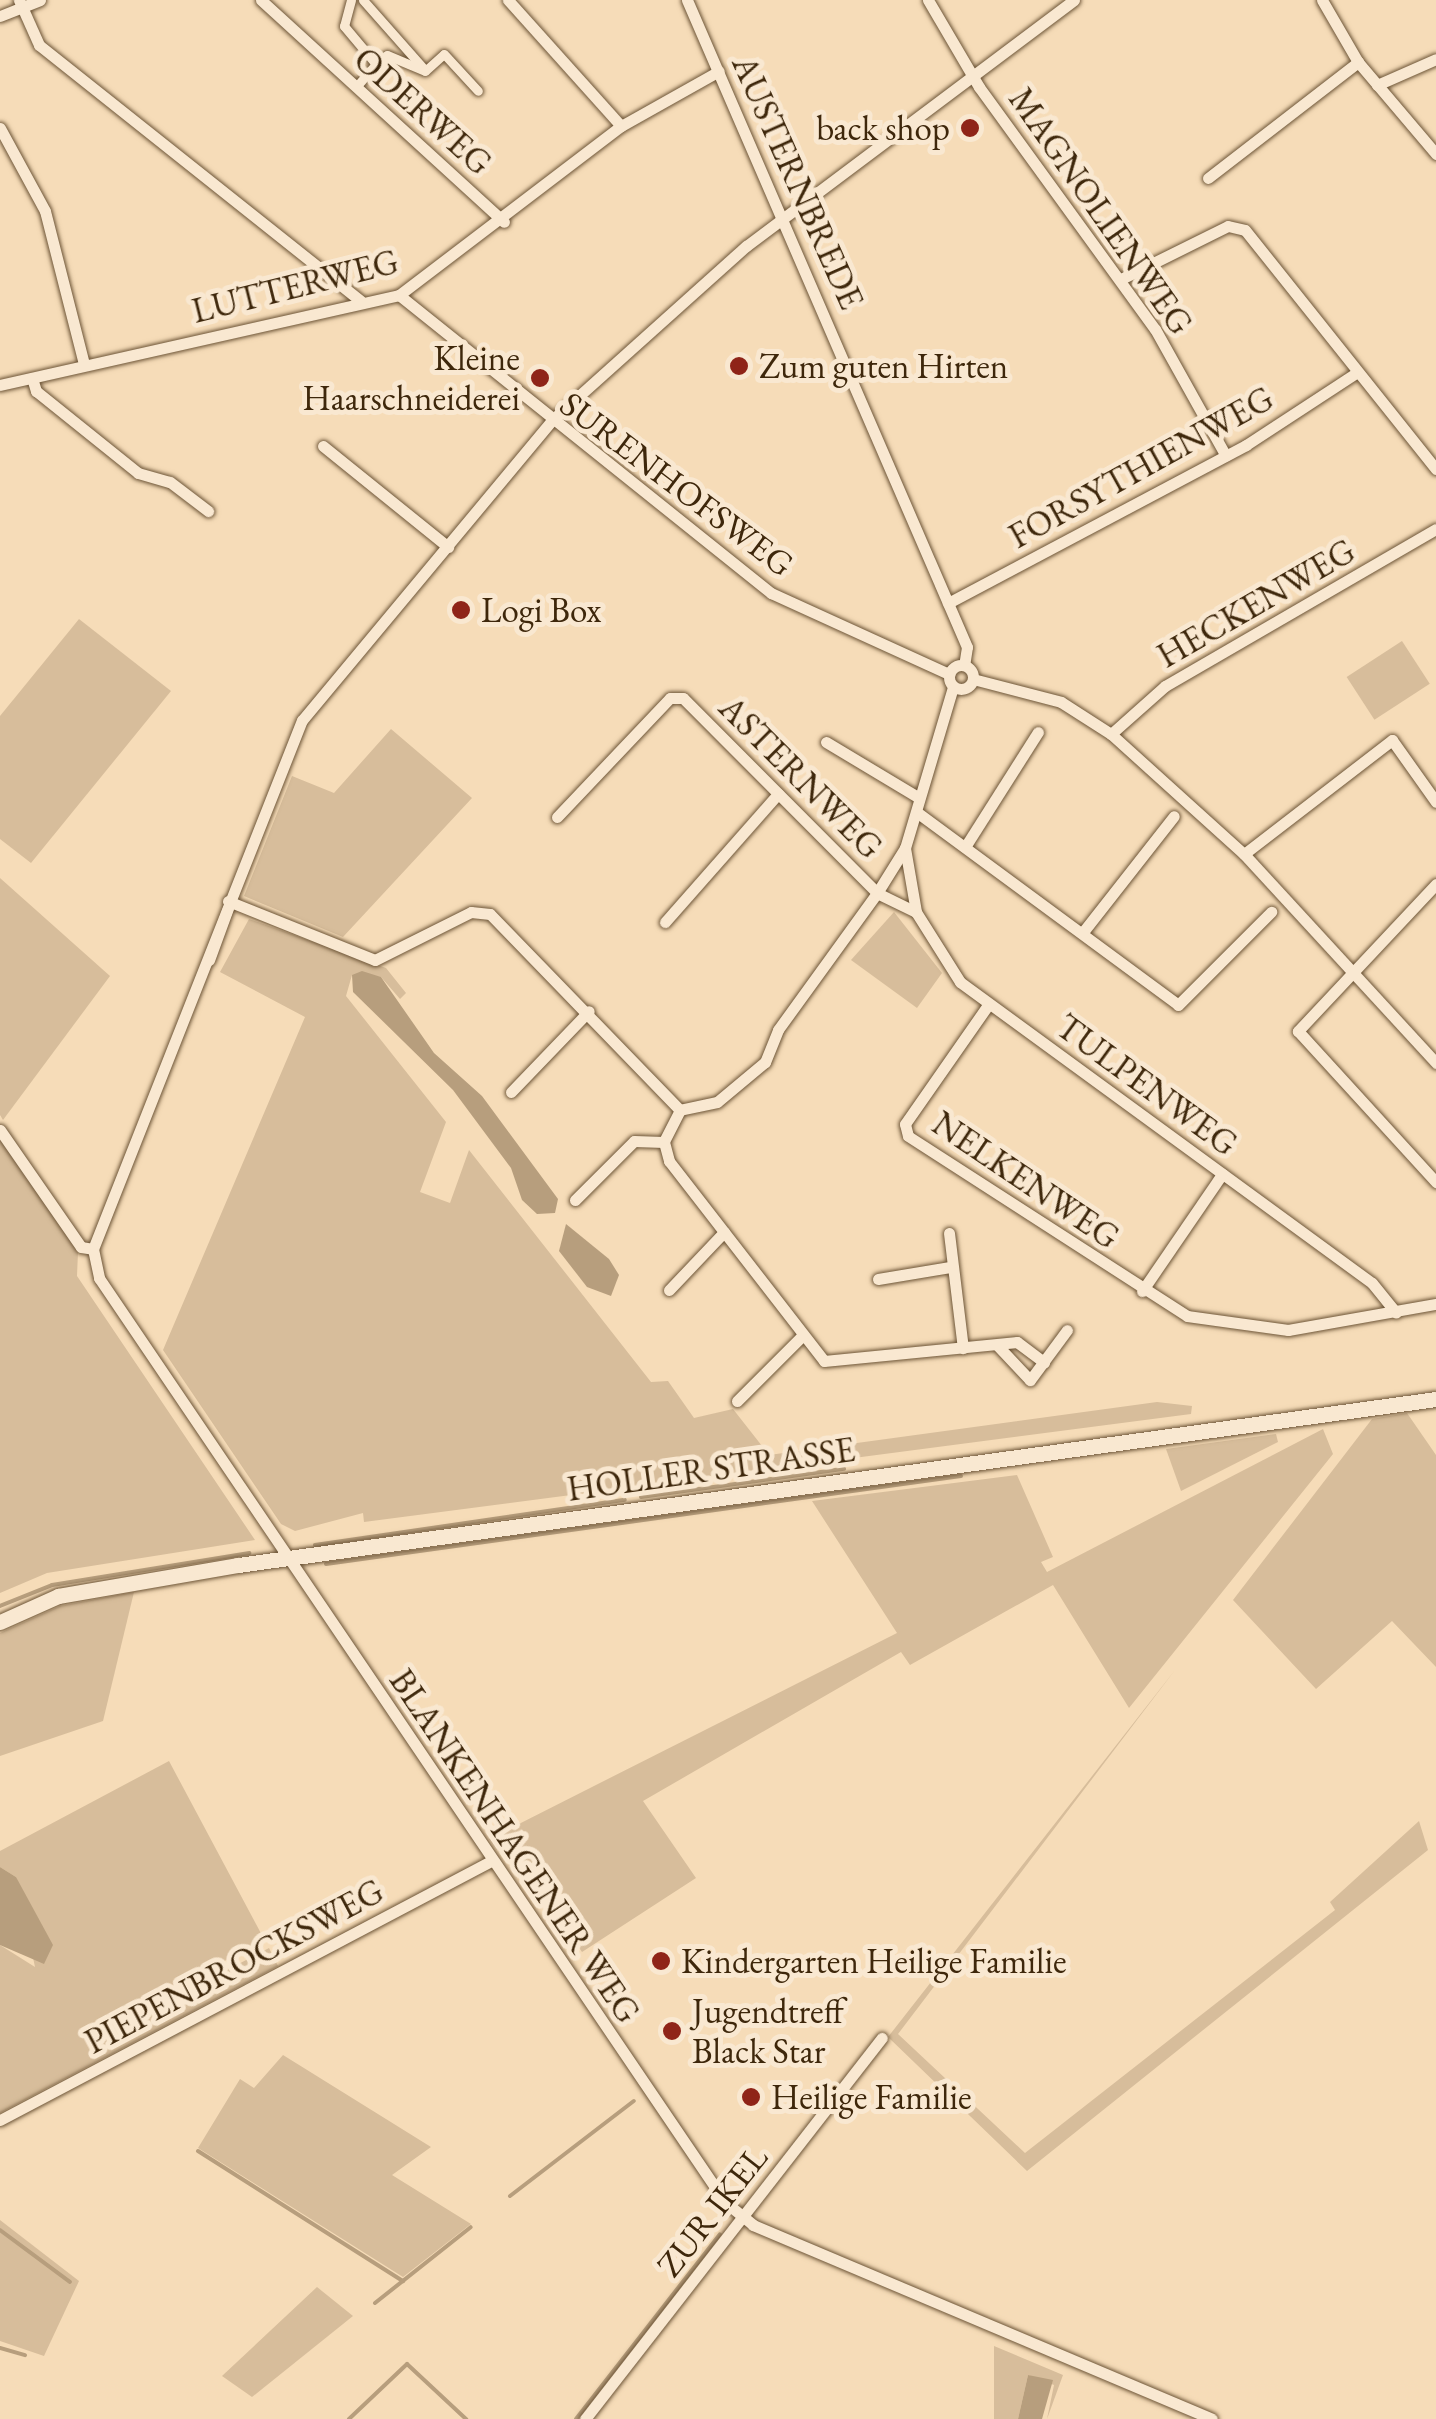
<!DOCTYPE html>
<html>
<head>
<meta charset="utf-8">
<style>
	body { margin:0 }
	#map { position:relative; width:1436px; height:2419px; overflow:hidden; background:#f6dcb8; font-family:"EB Garamond",serif }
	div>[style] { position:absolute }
	.green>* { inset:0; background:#d7bd9b; transform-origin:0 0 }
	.water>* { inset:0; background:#b79e7d }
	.stream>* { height:4px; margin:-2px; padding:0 2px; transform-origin:2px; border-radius:2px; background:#b79e7d }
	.roads { filter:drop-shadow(0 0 2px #6c5436) drop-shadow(0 0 2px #6c5436) }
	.pedestrian>* { height:9px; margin:-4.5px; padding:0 4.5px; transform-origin:4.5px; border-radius:4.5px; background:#f9e8d1 }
	.minor>* { height:11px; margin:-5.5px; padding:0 5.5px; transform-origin:5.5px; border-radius:5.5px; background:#f9e8d1 }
	.minor>.ring { margin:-5.5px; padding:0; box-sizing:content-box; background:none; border:11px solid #f9e8d1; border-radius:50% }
	.tertiary>* { height:15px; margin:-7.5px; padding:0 7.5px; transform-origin:7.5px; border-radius:7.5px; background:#f9e8d1 }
	.dots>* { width:28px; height:28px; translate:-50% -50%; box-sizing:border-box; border:5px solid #f9e8d1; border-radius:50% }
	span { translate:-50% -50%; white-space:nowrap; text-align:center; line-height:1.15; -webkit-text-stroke:10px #f9e8d1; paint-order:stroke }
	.street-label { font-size:35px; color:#3e270b }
	.poi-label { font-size:35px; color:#3e270b }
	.right { translate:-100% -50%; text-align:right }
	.left { translate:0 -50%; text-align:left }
</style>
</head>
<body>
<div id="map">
	<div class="green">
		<i style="clip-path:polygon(79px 619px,171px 691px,31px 863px,0 839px,0 716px)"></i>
		<i style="left:1402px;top:641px;width:51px;height:66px;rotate:57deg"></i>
		<i style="clip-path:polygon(391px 729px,472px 798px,343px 937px,244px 896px,292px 776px,334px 793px)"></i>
		<i style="clip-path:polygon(0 878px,110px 976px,3px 1120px,0 1115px)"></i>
		<i style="clip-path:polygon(894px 912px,942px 973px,917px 1008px,851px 960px)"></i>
		<i style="clip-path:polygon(249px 919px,386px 968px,406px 993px,400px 999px,381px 977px,352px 975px,346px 996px,446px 1122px,420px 1192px,450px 1203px,469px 1150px,651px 1382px,668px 1381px,694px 1418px,733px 1409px,769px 1455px,1157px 1402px,1192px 1406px,1191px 1414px,364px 1522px,363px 1513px,295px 1531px,281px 1524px,163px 1350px,305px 1017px,220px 972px)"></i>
		<i style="clip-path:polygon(0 1140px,78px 1252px,77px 1276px,255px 1540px,47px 1573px,0 1593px)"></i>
		<i style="clip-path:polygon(1407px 1413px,1436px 1455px,1436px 1667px,1392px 1621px,1316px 1689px,1233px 1600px,1372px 1419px)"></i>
		<i style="clip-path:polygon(1323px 1429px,1333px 1454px,1129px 1708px,1053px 1585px,910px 1665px,901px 1652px,643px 1801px,696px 1878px,582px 1952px,508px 1845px,497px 1850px,489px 1839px,897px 1633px,812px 1501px,1017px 1475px,1053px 1557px,1041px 1562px,1047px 1572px)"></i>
		<i style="clip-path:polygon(1276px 1434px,1278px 1442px,1181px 1491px,1166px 1449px)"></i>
		<i style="clip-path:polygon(134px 1592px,103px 1721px,0 1756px,0 1633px,60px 1606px)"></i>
		<i style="clip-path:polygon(1175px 1670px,898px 2034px,1025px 2153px,1335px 1910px,1330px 1902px,1419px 1821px,1428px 1850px,1027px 2171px,888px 2037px)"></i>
		<i style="clip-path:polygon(169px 1761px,264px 1939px,194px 1978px,197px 1986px,269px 1948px,278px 1966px,0 2113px,0 1945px,35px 1967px,16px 1877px,0 1867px,0 1851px)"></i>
		<i style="clip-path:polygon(283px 2055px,431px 2147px,392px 2175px,471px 2224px,403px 2277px,198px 2148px,240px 2079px,254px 2088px)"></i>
		<i style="clip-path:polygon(0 2220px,79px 2281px,44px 2356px,0 2341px)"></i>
		<i style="clip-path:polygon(317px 2287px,353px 2316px,252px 2397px,222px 2376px)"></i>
		<i style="clip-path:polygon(994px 2346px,1063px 2375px,1047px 2419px,1054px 2385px,1028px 2375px,1018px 2419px,994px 2419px)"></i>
	</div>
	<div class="water">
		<i style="clip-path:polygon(362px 971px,381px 977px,434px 1053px,482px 1096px,558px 1199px,555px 1213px,537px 1214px,522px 1200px,511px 1168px,453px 1090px,353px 992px,352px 975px)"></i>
		<i style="clip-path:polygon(566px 1224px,609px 1259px,619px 1275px,611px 1296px,587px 1287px,559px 1251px)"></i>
		<i style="clip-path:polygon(0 1867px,16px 1877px,53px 1945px,44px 1964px,0 1945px)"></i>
		<i style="clip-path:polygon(1028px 2375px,1053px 2380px,1042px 2419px,1018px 2419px)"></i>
	</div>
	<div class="stream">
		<i style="left:641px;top:1497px;width:205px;rotate:-7.9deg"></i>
		<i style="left:315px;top:1545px;width:313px;rotate:-8.3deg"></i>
		<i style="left:326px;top:1564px;width:641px;rotate:-7.89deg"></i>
		<i style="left:0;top:1606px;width:56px;rotate:-22deg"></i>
		<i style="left:52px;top:1585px;width:200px;rotate:-9.2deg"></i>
		<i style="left:198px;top:2151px;width:243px;rotate:32.4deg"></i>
		<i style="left:510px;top:2196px;width:156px;rotate:-37.5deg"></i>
		<i style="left:0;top:2230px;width:87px;rotate:36.6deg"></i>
		<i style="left:375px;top:2303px;width:122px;rotate:-38.4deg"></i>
		<i style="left:0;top:2348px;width:26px;rotate:16deg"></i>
		<i style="left:349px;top:2419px;width:80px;rotate:-43.5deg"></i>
		<i style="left:407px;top:2364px;width:81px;rotate:43deg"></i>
		<i style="left:576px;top:2419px;width:234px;rotate:-52.1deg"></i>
	</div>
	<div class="roads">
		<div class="pedestrian">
			<i style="left:351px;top:0;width:27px;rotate:105deg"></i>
			<i style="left:344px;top:26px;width:50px;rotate:49.9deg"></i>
			<i style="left:376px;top:64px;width:30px;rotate:131deg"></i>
			<i style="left:363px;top:0;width:92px;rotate:48.5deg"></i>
			<i style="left:376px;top:64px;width:14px;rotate:-39deg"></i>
			<i style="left:387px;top:55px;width:41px;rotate:22.8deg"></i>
			<i style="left:425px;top:71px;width:25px;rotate:-42deg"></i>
			<i style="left:444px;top:54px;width:50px;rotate:47.4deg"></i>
		</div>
		<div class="minor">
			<i style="left:19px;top:0;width:49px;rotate:66deg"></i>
			<i style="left:39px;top:45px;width:411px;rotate:38.5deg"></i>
			<i style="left:261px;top:0;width:329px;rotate:42.4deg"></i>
			<i style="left:508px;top:0;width:169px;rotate:48.1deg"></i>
			<i style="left:687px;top:0;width:705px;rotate:66.6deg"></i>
			<i style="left:967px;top:647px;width:18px;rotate:99deg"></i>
			<i style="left:928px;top:0;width:101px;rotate:59.6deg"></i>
			<i style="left:979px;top:87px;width:299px;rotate:54deg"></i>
			<i style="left:1155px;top:329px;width:145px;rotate:60.8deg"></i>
			<i style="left:1074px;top:0;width:410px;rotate:143.1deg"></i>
			<i style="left:746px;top:246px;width:259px;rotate:138.1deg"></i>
			<i style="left:553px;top:419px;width:392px;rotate:129.8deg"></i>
			<i style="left:302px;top:720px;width:569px;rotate:111.56deg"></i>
			<i style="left:93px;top:1249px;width:30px;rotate:78deg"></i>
			<i style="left:99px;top:1278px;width:1116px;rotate:55.88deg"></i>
			<i style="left:725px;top:2202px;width:36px;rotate:39deg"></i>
			<i style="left:753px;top:2225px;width:498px;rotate:22.9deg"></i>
			<i style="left:1322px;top:0;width:72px;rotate:59.9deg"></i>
			<i style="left:1358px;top:62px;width:121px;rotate:49.7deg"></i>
			<i style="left:0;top:16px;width:43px;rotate:-21.8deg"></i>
			<i style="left:1377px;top:85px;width:64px;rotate:-23.8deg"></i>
			<i style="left:0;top:128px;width:94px;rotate:61.5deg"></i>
			<i style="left:45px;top:211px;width:158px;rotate:75.7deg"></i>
			<i style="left:1208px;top:178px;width:190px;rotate:-37.7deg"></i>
			<i style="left:1121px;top:279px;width:119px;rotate:-26.4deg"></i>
			<i style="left:1228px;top:226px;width:17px;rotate:13deg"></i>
			<i style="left:1245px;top:230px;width:306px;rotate:51.4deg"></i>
			<i style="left:399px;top:295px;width:477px;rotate:38.7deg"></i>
			<i style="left:771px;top:593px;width:196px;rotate:24.5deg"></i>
			<i style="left:32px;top:378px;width:14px;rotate:73deg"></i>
			<i style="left:36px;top:391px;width:131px;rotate:38.8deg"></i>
			<i style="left:138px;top:473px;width:33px;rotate:16deg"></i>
			<i style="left:170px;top:482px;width:48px;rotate:37.3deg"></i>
			<i style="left:0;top:385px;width:409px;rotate:-12.7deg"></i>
			<i style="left:399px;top:295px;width:279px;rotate:-37.3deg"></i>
			<i style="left:621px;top:126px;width:112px;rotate:-29.3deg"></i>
			<i style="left:323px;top:446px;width:161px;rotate:38.9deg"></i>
			<i style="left:948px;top:603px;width:337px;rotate:-27.9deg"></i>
			<i style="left:1246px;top:445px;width:131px;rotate:-33.2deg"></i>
			<i class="ring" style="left:949px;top:665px;width:13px;height:13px"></i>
			<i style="left:973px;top:679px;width:91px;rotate:14.6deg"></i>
			<i style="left:1061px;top:702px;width:59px;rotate:32.6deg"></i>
			<i style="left:1111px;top:734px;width:179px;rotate:42.1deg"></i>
			<i style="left:1244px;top:854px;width:284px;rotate:47.4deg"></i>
			<i style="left:953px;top:687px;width:168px;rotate:106.6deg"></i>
			<i style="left:905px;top:848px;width:53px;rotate:121.9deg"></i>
			<i style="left:877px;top:893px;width:169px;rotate:125.9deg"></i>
			<i style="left:778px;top:1030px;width:35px;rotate:112deg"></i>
			<i style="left:765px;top:1062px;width:62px;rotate:140.2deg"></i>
			<i style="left:717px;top:1102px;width:38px;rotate:168deg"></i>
			<i style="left:680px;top:1110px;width:36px;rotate:117deg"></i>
			<i style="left:664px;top:1142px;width:20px;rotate:75deg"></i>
			<i style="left:669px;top:1161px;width:253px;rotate:52.2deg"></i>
			<i style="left:824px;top:1361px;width:194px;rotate:-5.6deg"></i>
			<i style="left:1017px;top:1342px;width:34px;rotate:37deg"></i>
			<i style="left:1111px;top:734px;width:72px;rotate:-41.6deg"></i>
			<i style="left:1165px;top:686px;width:313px;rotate:-30.1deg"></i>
			<i style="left:826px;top:742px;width:105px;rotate:31deg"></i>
			<i style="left:918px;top:813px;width:323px;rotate:36.4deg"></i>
			<i style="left:1178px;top:1005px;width:132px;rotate:-45deg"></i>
			<i style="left:557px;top:817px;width:164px;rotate:-46.5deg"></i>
			<i style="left:670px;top:698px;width:13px"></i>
			<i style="left:683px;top:698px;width:275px;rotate:45.1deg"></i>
			<i style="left:877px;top:893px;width:43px;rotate:26deg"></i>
			<i style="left:916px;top:912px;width:83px;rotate:57.8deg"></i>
			<i style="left:960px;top:982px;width:510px;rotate:36.15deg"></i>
			<i style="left:1372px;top:1283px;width:38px;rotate:51deg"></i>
			<i style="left:965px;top:847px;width:136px;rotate:-57.6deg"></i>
			<i style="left:905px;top:848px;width:65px;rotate:80.2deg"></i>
			<i style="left:1244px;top:854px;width:187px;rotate:-37.6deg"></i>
			<i style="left:1392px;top:740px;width:76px;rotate:54.6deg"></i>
			<i style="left:1436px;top:884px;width:202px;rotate:133.2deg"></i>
			<i style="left:1298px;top:1031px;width:205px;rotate:47.6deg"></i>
			<i style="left:228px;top:901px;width:158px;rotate:21.9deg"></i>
			<i style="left:375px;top:960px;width:107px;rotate:-26.6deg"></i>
			<i style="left:471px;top:912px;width:19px;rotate:6deg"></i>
			<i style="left:490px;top:914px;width:273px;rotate:45.9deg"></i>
			<i style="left:665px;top:922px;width:171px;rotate:-48.6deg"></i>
			<i style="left:1083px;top:932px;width:147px;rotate:-51.9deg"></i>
			<i style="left:209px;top:960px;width:55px;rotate:-69.9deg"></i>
			<i style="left:988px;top:1005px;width:145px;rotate:124.9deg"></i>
			<i style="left:905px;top:1124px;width:12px;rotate:76deg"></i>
			<i style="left:908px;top:1136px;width:332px;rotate:32.8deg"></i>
			<i style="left:1187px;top:1316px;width:102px;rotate:7.9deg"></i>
			<i style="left:1288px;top:1330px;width:150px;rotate:-10deg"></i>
			<i style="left:511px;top:1092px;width:112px;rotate:-46.1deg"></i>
			<i style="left:0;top:1130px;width:142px;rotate:55.3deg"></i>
			<i style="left:81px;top:1247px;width:12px;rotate:9deg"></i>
			<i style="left:575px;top:1200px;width:83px;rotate:-45deg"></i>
			<i style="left:634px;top:1141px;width:30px;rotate:2deg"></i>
			<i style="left:949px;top:1233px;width:116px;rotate:83.1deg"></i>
			<i style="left:878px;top:1279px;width:73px;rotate:-9.5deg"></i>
			<i style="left:669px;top:1290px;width:80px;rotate:-46.5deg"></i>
			<i style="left:1142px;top:1291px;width:142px;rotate:-55.6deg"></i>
			<i style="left:997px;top:1345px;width:48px;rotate:46.7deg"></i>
			<i style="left:1030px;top:1380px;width:62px;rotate:-53.5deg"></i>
			<i style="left:737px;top:1401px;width:93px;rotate:-45deg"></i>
			<i style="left:0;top:2120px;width:557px;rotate:-27.81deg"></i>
			<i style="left:585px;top:2419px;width:483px;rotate:-52.1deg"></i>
		</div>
		<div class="tertiary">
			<i style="left:0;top:1622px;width:64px;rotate:-24.1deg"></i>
			<i style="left:58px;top:1596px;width:183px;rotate:-9.8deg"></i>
			<i style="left:238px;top:1565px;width:1209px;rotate:-7.89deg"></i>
		</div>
	</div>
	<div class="dots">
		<i style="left:970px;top:128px;background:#8f2418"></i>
		<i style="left:739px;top:366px;background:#8f2418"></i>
		<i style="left:540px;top:378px;background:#8f2418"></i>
		<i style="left:461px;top:610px;background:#8f2418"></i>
		<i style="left:661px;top:1961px;background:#8f2418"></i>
		<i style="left:672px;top:2031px;background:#8f2418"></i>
		<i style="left:751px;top:2097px;background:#8f2418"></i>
	</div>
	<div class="street-label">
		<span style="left:423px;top:111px;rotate:42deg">ODERWEG</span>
		<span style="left:798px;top:182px;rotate:66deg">AUSTERNBREDE</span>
		<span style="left:1101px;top:211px;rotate:55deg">MAGNOLIENWEG</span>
		<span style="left:295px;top:286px;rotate:-14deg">LUTTERWEG</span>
		<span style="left:1141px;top:467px;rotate:-29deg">FORSYTHIENWEG</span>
		<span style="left:677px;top:484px;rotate:37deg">SURENHOFSWEG</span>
		<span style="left:1256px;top:603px;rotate:-30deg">HECKENWEG</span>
		<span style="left:801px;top:777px;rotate:45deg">ASTERNWEG</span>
		<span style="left:1147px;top:1085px;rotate:36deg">TULPENWEG</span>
		<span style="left:1026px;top:1180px;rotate:34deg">NELKENWEG</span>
		<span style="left:711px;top:1469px;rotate:-8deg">HOLLER STRASSE</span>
		<span style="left:515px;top:1846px;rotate:56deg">BLANKENHAGENER WEG</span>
		<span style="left:234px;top:1966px;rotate:-28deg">PIEPENBROCKSWEG</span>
		<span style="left:712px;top:2211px;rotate:-52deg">ZUR IKEL</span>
	</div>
	<div class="poi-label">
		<span class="right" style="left:950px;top:128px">back shop</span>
		<span class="right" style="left:520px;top:378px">Kleine<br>Haarschneiderei</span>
		<span class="left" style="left:759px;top:366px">Zum guten Hirten</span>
		<span class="left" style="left:481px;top:610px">Logi Box</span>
		<span class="left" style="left:681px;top:1961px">Kindergarten Heilige Familie</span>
		<span class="left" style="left:692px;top:2031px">Jugendtreff<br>Black Star</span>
		<span class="left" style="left:771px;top:2097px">Heilige Familie</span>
	</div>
</div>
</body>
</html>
